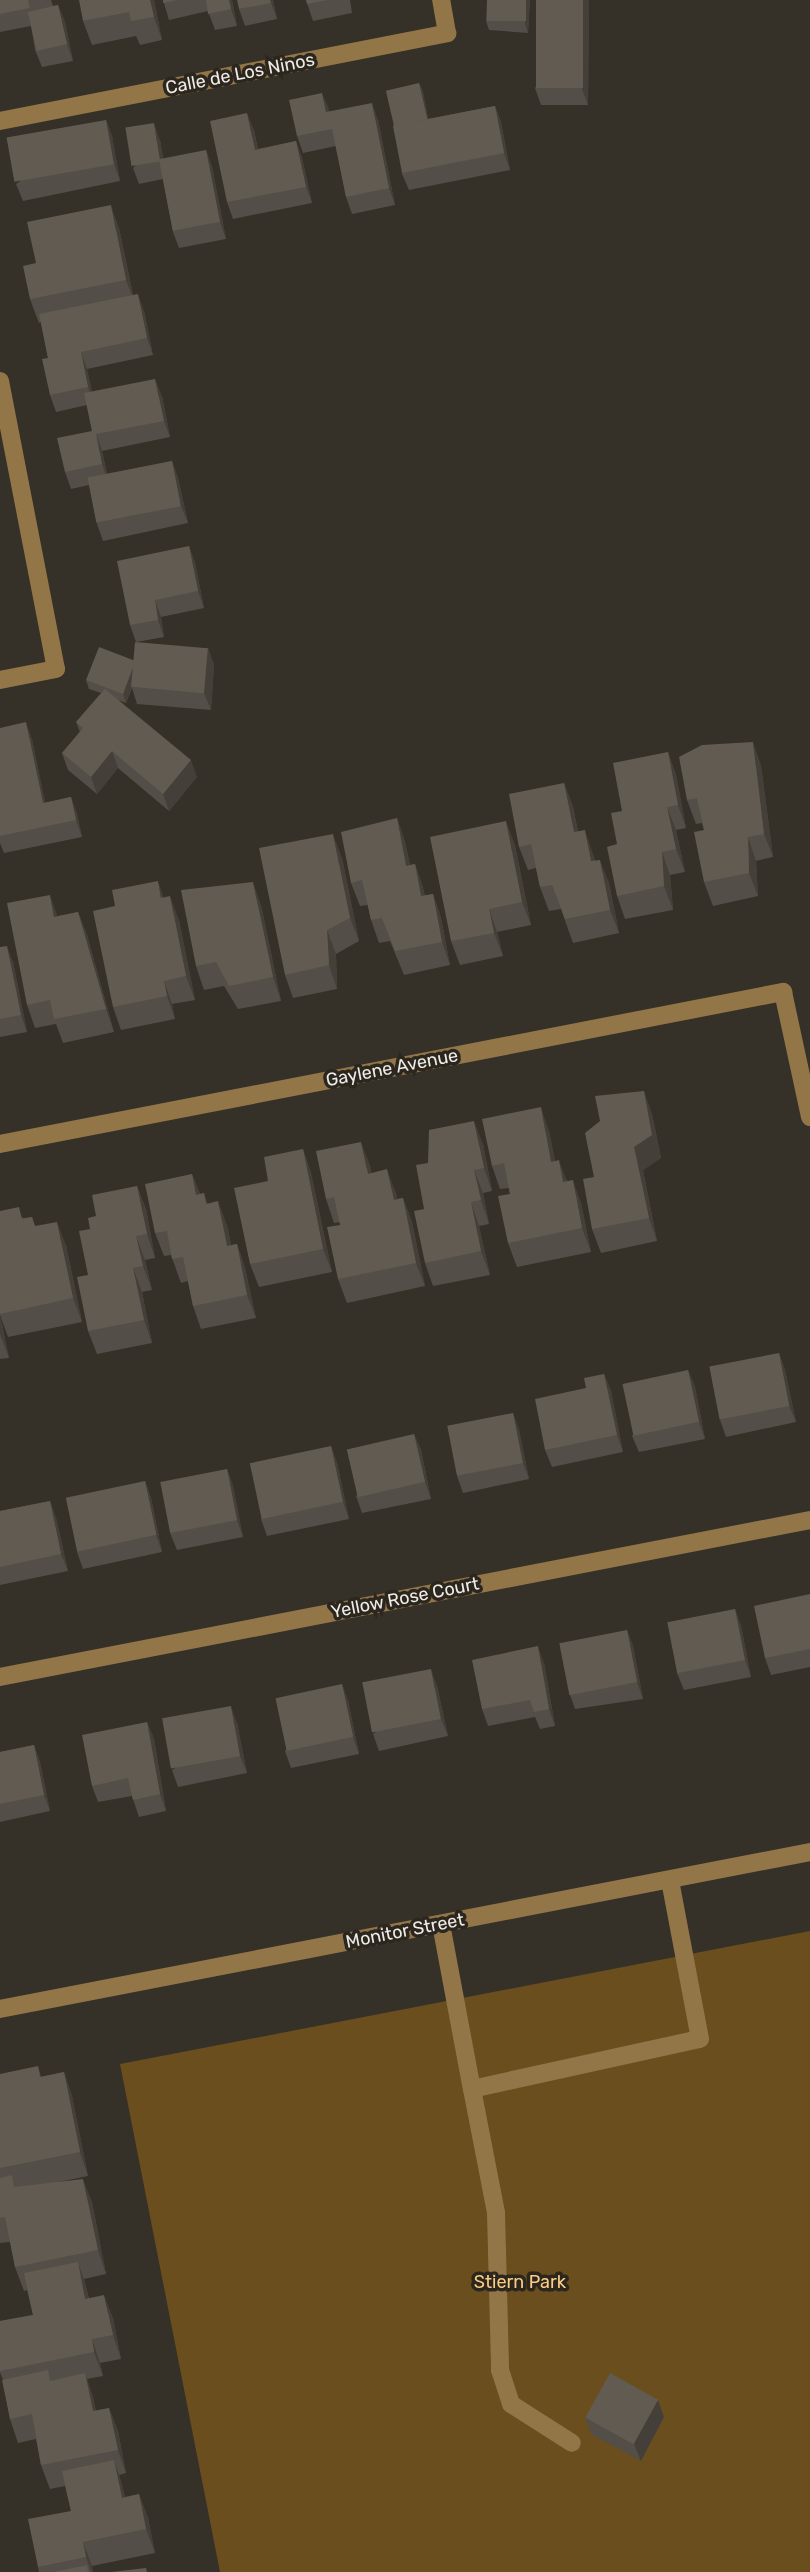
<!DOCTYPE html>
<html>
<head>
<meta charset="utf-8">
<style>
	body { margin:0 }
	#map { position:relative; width:810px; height:2572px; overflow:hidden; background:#353028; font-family:Rubik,sans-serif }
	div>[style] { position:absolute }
	.green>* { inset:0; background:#6a4e1d }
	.minor>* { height:18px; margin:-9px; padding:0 9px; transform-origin:9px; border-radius:9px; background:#937648 }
	.wall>* { inset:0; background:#534e47 }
	.shaded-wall>* { inset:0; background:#444039 }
	.building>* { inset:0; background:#615b52; transform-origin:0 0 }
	span { translate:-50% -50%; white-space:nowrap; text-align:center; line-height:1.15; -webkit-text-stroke:7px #2b261e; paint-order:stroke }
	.street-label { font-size:18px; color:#efebe6 }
	.park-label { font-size:18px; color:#fbcc83 }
</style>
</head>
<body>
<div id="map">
	<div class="green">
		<i style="clip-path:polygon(810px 1931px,810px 2572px,220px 2572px,120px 2064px)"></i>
	</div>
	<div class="minor">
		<i style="left:0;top:121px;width:456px;rotate:-11.1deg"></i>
		<i style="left:447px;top:33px;width:34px;rotate:-100deg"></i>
		<i style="left:0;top:381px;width:293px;rotate:79deg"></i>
		<i style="left:56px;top:669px;width:57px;rotate:168.9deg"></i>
		<i style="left:0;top:1144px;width:798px;rotate:-10.99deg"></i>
		<i style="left:783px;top:992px;width:128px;rotate:77.8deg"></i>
		<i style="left:0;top:1677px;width:825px;rotate:-10.97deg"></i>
		<i style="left:441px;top:1924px;width:168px;rotate:79.4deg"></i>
		<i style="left:472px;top:2089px;width:233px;rotate:-12.4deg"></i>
		<i style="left:700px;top:2039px;width:162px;rotate:-100.7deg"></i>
		<i style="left:0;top:2009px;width:825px;rotate:-10.97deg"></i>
		<i style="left:472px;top:2089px;width:126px;rotate:79deg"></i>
		<i style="left:496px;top:2213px;width:157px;rotate:88.5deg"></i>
		<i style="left:500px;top:2370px;width:36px;rotate:72deg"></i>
		<i style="left:511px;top:2404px;width:72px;rotate:32.6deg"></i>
	</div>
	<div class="wall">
		<i style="clip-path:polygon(0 0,51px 0,53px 6px,58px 5px,65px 22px,73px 61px,42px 67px,35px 50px,31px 26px,0 32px)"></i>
		<i style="clip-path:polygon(154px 0,162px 40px,140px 45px,136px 36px,92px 45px,83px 21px)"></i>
		<i style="clip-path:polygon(163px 0,232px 0,237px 26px,215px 30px,208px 11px,169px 20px)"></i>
		<i style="clip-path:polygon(273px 0,277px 19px,245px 26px,239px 9px)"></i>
		<i style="clip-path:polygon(306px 0,350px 0,352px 13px,313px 21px)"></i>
		<i style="clip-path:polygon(487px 0,530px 0,528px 33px,489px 30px,486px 21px)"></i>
		<i style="clip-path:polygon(589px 0,588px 105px,541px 105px,535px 88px)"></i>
		<i style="clip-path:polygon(419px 83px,423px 92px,428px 119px,495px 106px,501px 122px,510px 170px,409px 190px,402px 174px)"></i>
		<i style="clip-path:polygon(329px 112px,378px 120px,395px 205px,352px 214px,346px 197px,336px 146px,303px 153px,297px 136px)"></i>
		<i style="clip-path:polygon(106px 120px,112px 136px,120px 181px,23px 201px,16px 184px)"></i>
		<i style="clip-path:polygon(254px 130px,258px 149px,296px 141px,302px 158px,312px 203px,233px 219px,227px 202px)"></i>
		<i style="clip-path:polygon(160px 140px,164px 163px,206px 150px,212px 167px,226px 239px,179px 248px,173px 232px,163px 179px,139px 184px,133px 168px)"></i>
		<i style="clip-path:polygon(119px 228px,133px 295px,144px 311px,153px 355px,87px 369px,92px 392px,162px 396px,170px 437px,102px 451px,107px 474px,172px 461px,178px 478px,188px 523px,103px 541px,97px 524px,89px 485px,71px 489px,65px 472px,92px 431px,87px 405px,56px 412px,50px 395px,48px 358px,41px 322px,39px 323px,30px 299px,36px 263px)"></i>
		<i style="clip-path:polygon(189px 546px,195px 563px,204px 608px,161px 617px,164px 637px,136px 642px,130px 625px)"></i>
		<i style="clip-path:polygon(208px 648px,214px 665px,211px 710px,137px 704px,132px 688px,126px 703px,118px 700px,197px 777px,169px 811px,118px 768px,97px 794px,68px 770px,62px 753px,80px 732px,76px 722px,101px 693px,89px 689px,86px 680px,133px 660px)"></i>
		<i style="clip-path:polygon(0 728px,32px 739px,45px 803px,71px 797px,77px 814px,82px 837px,4px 853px,0 843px)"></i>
		<i style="clip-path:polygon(668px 752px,676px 775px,686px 828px,676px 830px,685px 872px,670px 875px,673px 910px,625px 919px,617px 896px,617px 844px,622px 811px)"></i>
		<i style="clip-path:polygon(761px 765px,773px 857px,756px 861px,758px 896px,713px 906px,704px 882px,704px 830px,702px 823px,696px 824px,687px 800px)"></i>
		<i style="clip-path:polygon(564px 783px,573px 807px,578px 831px,593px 854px,595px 861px,609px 883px,619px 933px,573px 943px,561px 909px,549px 911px,540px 887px,536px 868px,528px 870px,519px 847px)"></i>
		<i style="clip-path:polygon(397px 818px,405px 842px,410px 865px,415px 864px,423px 888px,425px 896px,433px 894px,441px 918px,450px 965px,404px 975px,390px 941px,379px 943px,371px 920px,368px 905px,360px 906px,351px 883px)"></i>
		<i style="clip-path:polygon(515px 845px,531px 925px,497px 932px,503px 956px,460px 965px,451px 941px)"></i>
		<i style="clip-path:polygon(342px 858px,359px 941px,336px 954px,337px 989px,293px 998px,285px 975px)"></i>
		<i style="clip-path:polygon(164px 898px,179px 920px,195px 1000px,172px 1004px,175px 1019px,121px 1030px,113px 1007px)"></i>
		<i style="clip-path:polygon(261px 905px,281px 1001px,238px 1009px,224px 986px,204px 990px,196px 966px)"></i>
		<i style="clip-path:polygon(78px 912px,87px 935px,114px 1032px,63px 1043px,56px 1024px,35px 1028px,27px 1005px,58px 916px)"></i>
		<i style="clip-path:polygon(0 947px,13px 962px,27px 1032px,0 1037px)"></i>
		<i style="clip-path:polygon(652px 1114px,661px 1158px,643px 1170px,657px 1241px,601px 1253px,592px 1229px,594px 1177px)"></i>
		<i style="clip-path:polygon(549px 1131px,555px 1161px,581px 1203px,591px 1252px,517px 1267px,508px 1243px,510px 1194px,509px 1188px,500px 1189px,492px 1166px)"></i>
		<i style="clip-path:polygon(483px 1144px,492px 1191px,483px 1193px,489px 1224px,479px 1226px,490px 1275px,433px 1286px,425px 1263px,424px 1209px,428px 1163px)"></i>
		<i style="clip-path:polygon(303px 1149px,311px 1173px,332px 1272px,259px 1287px,250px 1264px)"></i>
		<i style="clip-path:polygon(370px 1165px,371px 1173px,396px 1193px,397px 1199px,403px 1198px,412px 1222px,425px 1286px,347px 1303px,338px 1279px,340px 1225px,340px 1222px,334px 1223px,326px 1199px)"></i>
		<i style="clip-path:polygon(192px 1174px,200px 1194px,204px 1193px,207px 1203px,227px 1225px,231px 1245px,237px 1244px,245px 1268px,256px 1318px,201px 1329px,193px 1306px,188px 1281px,181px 1283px,171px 1255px,164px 1256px,155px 1233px)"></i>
		<i style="clip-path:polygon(137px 1186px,146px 1209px,155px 1258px,145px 1260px,152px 1290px,142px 1292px,152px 1343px,97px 1354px,88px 1331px,90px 1229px,96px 1216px)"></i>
		<i style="clip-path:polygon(0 1211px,24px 1218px,32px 1217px,35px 1226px,66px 1245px,82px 1322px,8px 1337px,0 1315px)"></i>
		<i style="clip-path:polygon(0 1317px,9px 1358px,0 1359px)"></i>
		<i style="clip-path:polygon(779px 1353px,785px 1370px,796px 1422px,726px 1437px,720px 1420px)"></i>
		<i style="clip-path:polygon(688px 1370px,695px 1387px,705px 1439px,639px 1452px,632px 1436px)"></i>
		<i style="clip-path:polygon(604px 1374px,611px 1391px,623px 1452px,552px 1467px,545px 1450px,586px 1388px)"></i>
		<i style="clip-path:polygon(513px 1413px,519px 1430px,529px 1479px,463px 1493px,457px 1476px)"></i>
		<i style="clip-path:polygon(414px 1434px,421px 1450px,431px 1499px,362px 1513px,356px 1496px)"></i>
		<i style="clip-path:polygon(331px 1446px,337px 1463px,349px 1519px,267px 1536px,261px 1519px)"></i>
		<i style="clip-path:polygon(227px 1469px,233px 1486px,243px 1537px,177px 1550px,170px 1533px)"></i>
		<i style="clip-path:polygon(145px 1481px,151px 1498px,162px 1552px,83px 1569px,77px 1552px)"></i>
		<i style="clip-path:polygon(50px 1501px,56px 1518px,68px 1571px,0 1585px,0 1511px)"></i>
		<i style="clip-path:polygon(810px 1594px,810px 1667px,771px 1675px,765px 1658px)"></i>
		<i style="clip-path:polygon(735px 1609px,741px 1626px,751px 1677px,684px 1690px,677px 1673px)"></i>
		<i style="clip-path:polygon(627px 1630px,633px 1646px,643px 1699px,575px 1709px,569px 1692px)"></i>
		<i style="clip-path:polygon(544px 1663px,555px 1726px,540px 1729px,535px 1717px,488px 1726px,482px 1709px)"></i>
		<i style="clip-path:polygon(342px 1684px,348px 1701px,359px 1754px,291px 1768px,285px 1751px)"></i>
		<i style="clip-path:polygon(437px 1686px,448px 1736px,379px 1751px,373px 1734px)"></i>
		<i style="clip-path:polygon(147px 1722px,154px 1739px,166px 1811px,139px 1817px,132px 1796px,98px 1802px,92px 1786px)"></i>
		<i style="clip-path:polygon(237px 1723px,247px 1773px,178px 1787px,172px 1770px)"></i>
		<i style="clip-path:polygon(34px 1745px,40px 1762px,50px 1811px,0 1822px,0 1752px)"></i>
		<i style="clip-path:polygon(38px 2066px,41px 2077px,64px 2072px,72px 2096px,88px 2176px,59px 2182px,92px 2202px,106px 2274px,84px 2279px,89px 2298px,113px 2318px,121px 2359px,100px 2363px,103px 2376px,87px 2379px,93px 2397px,96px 2411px,109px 2408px,118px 2431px,126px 2473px,119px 2475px,125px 2497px,139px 2494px,148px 2518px,155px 2553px,92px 2566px,93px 2572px,39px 2572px,38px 2567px,71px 2511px,65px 2486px,50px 2489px,41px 2465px,36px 2439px,18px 2443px,10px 2419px,3px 2380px,0 2372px,0 2321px,33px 2315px,27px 2290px,24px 2291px,15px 2267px,10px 2242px,0 2243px,0 2111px)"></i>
		<i style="clip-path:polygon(585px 2417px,664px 2417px,641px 2461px,591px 2434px)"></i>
	</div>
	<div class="shaded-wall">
		<i style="clip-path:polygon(150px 0,154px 0,162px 40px,154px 17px)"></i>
		<i style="clip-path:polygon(229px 0,232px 0,237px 26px,231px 9px)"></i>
		<i style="clip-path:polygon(270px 0,273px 0,277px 19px)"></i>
		<i style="clip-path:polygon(526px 0,530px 0,528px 33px,525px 24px)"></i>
		<i style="clip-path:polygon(583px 0,589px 0,588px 105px,582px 89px)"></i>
		<i style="clip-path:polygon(58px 5px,65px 22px,73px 61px,67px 44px)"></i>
		<i style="clip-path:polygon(419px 83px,423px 92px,431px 131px,427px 122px)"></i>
		<i style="clip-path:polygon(322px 93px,329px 109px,332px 129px,326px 112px)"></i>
		<i style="clip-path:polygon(372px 103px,378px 120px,395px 205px,389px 188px)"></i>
		<i style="clip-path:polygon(495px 106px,501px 122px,510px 170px,504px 153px)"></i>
		<i style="clip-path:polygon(247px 113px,254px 130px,261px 167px,255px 150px)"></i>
		<i style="clip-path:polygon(106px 120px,112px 136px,120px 181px,114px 164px)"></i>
		<i style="clip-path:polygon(154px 123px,160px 140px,166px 179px,160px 162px)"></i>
		<i style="clip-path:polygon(296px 141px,302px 158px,312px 203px,306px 187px)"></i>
		<i style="clip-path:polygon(206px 150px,212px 167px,226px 239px,220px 222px)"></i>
		<i style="clip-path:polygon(111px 205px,119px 228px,135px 303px,126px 280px)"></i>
		<i style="clip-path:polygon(138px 294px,144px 311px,153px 355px,147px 338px)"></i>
		<i style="clip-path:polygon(81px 352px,87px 369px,94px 404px,88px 387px)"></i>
		<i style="clip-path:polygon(155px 379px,162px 396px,170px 437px,164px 421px)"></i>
		<i style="clip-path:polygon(96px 434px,102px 451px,108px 481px,102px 464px)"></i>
		<i style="clip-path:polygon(172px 461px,178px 478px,188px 523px,181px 506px)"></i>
		<i style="clip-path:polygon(189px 546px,195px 563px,204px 608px,198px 591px)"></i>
		<i style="clip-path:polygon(155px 600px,161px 617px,164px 637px,158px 620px)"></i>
		<i style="clip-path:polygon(208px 648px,214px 665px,211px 710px,204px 693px)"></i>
		<i style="clip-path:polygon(135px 661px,138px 669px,126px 703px,123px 694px)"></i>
		<i style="clip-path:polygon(26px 722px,32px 739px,49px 820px,43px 803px)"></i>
		<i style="clip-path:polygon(753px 742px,761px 765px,773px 857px,764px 834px)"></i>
		<i style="clip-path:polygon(112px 751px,118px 768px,97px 794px,91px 777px)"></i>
		<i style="clip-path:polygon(668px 752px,676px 775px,686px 828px,678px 805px)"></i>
		<i style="clip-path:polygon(191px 760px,197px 777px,169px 811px,163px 794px)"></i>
		<i style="clip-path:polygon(564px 783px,573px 807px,583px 856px,574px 832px)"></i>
		<i style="clip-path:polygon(71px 797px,77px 814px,82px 837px,76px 820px)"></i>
		<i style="clip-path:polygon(667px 807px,676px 830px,685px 872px,676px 849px)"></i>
		<i style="clip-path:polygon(397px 818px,405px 842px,415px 889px,406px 866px)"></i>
		<i style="clip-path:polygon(506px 821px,515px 845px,531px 925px,522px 902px)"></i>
		<i style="clip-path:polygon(585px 830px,593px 854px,599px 885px,591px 861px)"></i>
		<i style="clip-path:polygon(333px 834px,342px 858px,359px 941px,350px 918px)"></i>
		<i style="clip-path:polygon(748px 837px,756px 861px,758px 896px,749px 873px)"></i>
		<i style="clip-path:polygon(662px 852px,670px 875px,673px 910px,664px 886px)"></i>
		<i style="clip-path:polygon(600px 860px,609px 883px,619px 933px,610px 910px)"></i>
		<i style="clip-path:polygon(415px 864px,423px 888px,429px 920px,421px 896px)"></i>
		<i style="clip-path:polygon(158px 881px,166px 904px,161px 898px)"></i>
		<i style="clip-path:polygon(253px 882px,261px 905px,281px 1001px,273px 977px)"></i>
		<i style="clip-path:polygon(433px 894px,441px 918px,450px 965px,442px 942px)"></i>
		<i style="clip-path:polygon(50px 895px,58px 918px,54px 917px)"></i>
		<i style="clip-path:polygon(170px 896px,179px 920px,195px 1000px,186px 976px)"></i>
		<i style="clip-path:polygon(489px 909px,497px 932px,503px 956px,494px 933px)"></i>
		<i style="clip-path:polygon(78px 912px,87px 935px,114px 1032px,106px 1009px)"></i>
		<i style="clip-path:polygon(327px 930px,336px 954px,337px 989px,329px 965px)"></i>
		<i style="clip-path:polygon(7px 946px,13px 962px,27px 1032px,21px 1015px)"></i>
		<i style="clip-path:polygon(164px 981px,172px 1004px,175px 1019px,167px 996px)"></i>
		<i style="clip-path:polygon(644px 1091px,652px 1114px,661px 1158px,643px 1170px,657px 1241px,649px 1218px,634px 1147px)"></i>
		<i style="clip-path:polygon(541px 1107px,549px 1131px,560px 1185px,551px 1162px)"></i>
		<i style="clip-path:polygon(474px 1121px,483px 1144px,492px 1191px,484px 1168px)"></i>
		<i style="clip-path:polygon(361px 1142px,370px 1165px,376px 1197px,368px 1174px)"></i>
		<i style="clip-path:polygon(303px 1149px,311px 1173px,332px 1272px,323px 1249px)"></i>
		<i style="clip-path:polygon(559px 1160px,568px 1184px,563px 1182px)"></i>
		<i style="clip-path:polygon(387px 1169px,396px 1193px,403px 1223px,394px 1200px)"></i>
		<i style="clip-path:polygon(474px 1170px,483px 1193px,489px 1224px,481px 1200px)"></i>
		<i style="clip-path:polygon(192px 1174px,201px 1198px,196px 1195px)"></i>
		<i style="clip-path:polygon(573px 1180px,581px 1203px,591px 1252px,582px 1228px)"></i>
		<i style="clip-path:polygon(137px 1186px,146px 1209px,155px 1258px,147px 1234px)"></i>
		<i style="clip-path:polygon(403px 1198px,412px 1222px,425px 1286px,416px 1263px)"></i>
		<i style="clip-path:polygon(218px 1201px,227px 1225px,236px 1269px,227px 1246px)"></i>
		<i style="clip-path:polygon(471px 1202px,479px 1226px,490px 1275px,481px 1251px)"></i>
		<i style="clip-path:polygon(57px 1222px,66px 1245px,82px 1322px,73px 1298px)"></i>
		<i style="clip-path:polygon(136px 1236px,145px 1260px,152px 1290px,143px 1266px)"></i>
		<i style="clip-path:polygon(237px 1244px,245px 1268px,256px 1318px,247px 1295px)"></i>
		<i style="clip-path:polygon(133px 1268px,142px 1292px,152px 1343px,144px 1320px)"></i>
		<i style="clip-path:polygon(0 1317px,2px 1322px,9px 1358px,0 1334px)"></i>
		<i style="clip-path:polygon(779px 1353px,785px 1370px,796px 1422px,789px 1406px)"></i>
		<i style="clip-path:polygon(688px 1370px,695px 1387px,705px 1439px,699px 1422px)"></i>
		<i style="clip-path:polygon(604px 1374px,611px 1391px,623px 1452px,617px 1435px)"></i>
		<i style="clip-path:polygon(513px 1413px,519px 1430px,529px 1479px,523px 1463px)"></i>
		<i style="clip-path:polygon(414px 1434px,421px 1450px,431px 1499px,425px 1482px)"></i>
		<i style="clip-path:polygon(331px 1446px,337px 1463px,349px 1519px,343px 1502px)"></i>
		<i style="clip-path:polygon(227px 1469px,233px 1486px,243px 1537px,237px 1520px)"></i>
		<i style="clip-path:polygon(145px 1481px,151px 1498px,162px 1552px,156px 1535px)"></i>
		<i style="clip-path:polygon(50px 1501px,56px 1518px,68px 1571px,61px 1554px)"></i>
		<i style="clip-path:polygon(735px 1609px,741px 1626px,751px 1677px,745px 1660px)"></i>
		<i style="clip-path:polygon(627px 1630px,633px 1646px,643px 1699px,637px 1682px)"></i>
		<i style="clip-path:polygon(538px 1646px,544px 1663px,555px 1726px,549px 1709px)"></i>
		<i style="clip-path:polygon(431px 1669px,437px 1686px,448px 1736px,441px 1719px)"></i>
		<i style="clip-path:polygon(342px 1684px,348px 1701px,359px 1754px,353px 1737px)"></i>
		<i style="clip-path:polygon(231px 1706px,237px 1723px,247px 1773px,240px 1756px)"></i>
		<i style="clip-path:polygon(147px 1722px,154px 1739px,166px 1811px,160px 1794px)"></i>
		<i style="clip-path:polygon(34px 1745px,40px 1762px,50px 1811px,44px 1795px)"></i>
		<i style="clip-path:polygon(64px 2072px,72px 2096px,88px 2176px,80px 2152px)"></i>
		<i style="clip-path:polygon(83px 2179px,92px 2202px,106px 2274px,98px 2250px)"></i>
		<i style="clip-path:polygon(78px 2262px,86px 2286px,94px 2322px,85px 2299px)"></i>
		<i style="clip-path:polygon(104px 2295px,113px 2318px,121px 2359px,113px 2335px)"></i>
		<i style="clip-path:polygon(92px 2339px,100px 2363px,103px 2376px,94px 2352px)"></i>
		<i style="clip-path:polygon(85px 2373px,93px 2397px,101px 2435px,93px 2411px)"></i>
		<i style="clip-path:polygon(658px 2400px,664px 2417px,641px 2461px,634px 2444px)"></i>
		<i style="clip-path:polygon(109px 2408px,118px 2431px,126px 2473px,118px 2450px)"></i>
		<i style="clip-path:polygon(114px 2460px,122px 2484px,130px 2522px,122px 2498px)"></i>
		<i style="clip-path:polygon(139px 2494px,148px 2518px,155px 2553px,146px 2529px)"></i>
		<i style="clip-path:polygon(83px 2542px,92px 2566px,93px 2572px,91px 2572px,86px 2557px)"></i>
	</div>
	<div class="building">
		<i style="clip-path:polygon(0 0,28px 0,30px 8px,0 14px)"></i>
		<i style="clip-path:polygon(79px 0,150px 0,154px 17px,131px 21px,129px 12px,83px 21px)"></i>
		<i style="clip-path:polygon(163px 0,177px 0,163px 3px)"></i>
		<i style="clip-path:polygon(206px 0,229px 0,231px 9px,208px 14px)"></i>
		<i style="clip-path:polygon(237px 0,270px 0,271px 3px,239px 9px)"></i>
		<i style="clip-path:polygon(306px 0,328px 0,307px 4px)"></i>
		<i style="left:487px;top:0;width:39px;height:21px"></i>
		<i style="left:536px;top:0;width:47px;height:88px"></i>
		<i style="left:58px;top:5px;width:40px;height:31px;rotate:77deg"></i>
		<i style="left:419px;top:83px;width:37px;height:34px;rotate:77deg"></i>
		<i style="clip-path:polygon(322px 93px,326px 112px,372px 103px,389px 188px,346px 197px,332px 129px,297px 136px,289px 100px)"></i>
		<i style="left:495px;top:106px;width:48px;height:104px;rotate:79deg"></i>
		<i style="clip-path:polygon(247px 113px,255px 150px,296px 141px,306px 187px,227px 202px,210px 121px)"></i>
		<i style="left:106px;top:120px;width:45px;height:101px;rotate:80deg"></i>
		<i style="left:154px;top:123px;width:39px;height:29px;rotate:81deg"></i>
		<i style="left:206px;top:150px;width:73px;height:48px;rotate:79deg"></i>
		<i style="clip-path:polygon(111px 205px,126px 280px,30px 299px,23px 266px,36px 263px,27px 222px)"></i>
		<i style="clip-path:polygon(138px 294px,147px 338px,81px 352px,88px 387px,50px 395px,42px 359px,48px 358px,39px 314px)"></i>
		<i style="clip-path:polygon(155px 379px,164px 421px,96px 434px,102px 464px,65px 472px,57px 438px,92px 431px,84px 393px)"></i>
		<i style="left:172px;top:461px;width:46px;height:86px;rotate:79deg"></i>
		<i style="clip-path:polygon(189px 546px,198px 591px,155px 600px,158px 620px,130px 625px,117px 561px)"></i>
		<i style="left:135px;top:642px;width:73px;height:45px;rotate:5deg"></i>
		<i style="clip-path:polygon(99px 647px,133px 660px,133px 667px,123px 694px,86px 680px)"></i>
		<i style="clip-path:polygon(105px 689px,191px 760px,163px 794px,112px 751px,91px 777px,62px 753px,83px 728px,76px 722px)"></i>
		<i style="clip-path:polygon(26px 722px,43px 803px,71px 797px,76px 820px,0 836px,0 728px)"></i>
		<i style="clip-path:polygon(753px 742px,764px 834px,748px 837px,749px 873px,704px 882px,694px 832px,704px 830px,697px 798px,687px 800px,679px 757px,702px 745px)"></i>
		<i style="clip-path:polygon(668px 752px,678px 805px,667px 807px,676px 849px,662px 852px,664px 886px,617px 896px,607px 847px,617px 844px,611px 813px,622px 811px,613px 763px)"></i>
		<i style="clip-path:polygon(564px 783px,574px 832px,585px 830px,591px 861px,600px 860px,610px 910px,565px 919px,552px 885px,540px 887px,531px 844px,519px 847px,509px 794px)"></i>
		<i style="clip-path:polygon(397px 818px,406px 866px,415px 864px,421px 896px,433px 894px,442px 942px,395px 951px,382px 918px,371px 920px,362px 880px,351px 883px,341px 832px)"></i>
		<i style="clip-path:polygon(506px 821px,522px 902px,489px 909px,494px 933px,451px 941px,430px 837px)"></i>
		<i style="clip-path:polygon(333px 834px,350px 918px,327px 930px,329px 965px,285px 975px,259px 848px)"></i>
		<i style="clip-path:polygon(158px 881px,161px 898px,170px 896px,186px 976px,164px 981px,167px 996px,113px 1007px,93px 911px,115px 906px,112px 890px)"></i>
		<i style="clip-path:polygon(253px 882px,273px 977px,229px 986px,216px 962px,196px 966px,181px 890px)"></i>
		<i style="clip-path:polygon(50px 895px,54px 917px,78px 912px,106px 1009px,54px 1019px,50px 1000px,27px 1005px,7px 903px)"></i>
		<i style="clip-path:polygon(7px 946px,21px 1015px,0 1019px,0 947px)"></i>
		<i style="clip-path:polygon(644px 1091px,652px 1135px,634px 1147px,649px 1218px,592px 1229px,583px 1179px,594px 1177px,585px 1133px,600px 1121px,595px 1096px)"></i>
		<i style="clip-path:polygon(541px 1107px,551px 1162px,559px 1160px,563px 1182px,573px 1180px,582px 1228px,508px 1243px,498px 1196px,510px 1194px,504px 1163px,492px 1166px,482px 1119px)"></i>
		<i style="clip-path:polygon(474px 1121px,484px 1168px,474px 1170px,481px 1200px,471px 1202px,481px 1251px,425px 1263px,414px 1211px,424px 1209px,416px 1165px,428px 1163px,429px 1130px)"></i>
		<i style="clip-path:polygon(361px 1142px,368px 1174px,387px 1169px,394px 1200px,403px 1198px,416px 1263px,338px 1279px,327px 1227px,340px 1225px,334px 1197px,326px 1199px,316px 1151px)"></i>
		<i style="clip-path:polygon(303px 1149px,323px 1249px,250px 1264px,234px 1188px,268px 1181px,264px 1157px)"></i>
		<i style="clip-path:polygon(192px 1174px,196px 1195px,204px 1193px,206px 1204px,218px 1201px,227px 1246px,237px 1244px,247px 1295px,193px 1306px,183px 1257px,172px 1259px,167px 1231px,155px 1233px,145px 1184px)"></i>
		<i style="clip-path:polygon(137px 1186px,147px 1234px,136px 1236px,143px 1266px,133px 1268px,144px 1320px,88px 1331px,77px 1277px,88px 1275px,79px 1231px,90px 1229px,88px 1218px,96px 1216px,92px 1195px)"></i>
		<i style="clip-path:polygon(19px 1207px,22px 1219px,32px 1217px,35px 1226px,57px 1222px,73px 1298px,0 1314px,0 1211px)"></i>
		<i style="left:779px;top:1353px;width:54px;height:71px;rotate:79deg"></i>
		<i style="left:688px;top:1370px;width:53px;height:67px;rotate:78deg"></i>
		<i style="clip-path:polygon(604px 1374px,617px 1435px,545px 1450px,535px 1399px,586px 1388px,584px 1378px)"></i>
		<i style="left:513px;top:1413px;width:51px;height:67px;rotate:79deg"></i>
		<i style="left:414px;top:1434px;width:49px;height:69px;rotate:77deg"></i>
		<i style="left:331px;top:1446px;width:57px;height:83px;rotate:78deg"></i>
		<i style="left:227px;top:1469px;width:52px;height:68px;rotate:79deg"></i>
		<i style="left:145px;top:1481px;width:55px;height:81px;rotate:78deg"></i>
		<i style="clip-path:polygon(50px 1501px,61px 1554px,0 1567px,0 1511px)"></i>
		<i style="clip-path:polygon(810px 1594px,810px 1649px,765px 1658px,754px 1606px)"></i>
		<i style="left:735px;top:1609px;width:52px;height:69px;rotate:79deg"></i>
		<i style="left:627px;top:1630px;width:53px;height:69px;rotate:79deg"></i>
		<i style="clip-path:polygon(538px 1646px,549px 1709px,534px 1712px,530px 1700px,482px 1709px,472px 1660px)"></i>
		<i style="left:431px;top:1669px;width:51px;height:70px;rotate:79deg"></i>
		<i style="left:342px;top:1684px;width:54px;height:68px;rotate:78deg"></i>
		<i style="left:231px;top:1706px;width:51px;height:70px;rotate:80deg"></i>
		<i style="clip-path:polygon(147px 1722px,160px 1794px,133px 1800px,128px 1778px,92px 1786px,82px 1735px)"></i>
		<i style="clip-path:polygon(34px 1745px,44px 1795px,0 1804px,0 1752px)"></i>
		<i style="clip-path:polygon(38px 2066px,40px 2077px,64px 2072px,80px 2152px,0 2168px,0 2074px)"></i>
		<i style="clip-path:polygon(12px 2175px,14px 2187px,83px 2179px,98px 2250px,15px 2267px,5px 2217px,0 2218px,0 2178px)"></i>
		<i style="clip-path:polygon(78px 2262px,85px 2299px,104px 2295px,113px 2335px,92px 2339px,94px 2352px,0 2371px,0 2321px,33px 2315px,24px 2273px)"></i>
		<i style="clip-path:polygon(48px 2370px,50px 2381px,85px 2373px,93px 2411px,109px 2408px,118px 2450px,41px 2465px,32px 2414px,10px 2419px,2px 2380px)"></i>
		<i style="left:610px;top:2373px;width:55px;height:51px;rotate:29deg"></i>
		<i style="clip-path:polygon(114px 2460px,122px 2498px,139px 2494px,146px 2529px,83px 2542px,86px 2557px,38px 2567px,28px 2519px,71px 2511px,62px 2471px)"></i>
		<i style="clip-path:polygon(87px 2565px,88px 2572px,54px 2572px)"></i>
		<i style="clip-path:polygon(146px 2568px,147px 2572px,111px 2572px)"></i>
	</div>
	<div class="street-label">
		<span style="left:240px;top:74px;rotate:-11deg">Calle de Los Ninos</span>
		<span style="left:392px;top:1068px;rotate:-11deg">Gaylene Avenue</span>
		<span style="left:405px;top:1598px;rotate:-11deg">Yellow Rose Court</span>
		<span style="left:405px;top:1931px;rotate:-11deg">Monitor Street</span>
	</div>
	<div class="park-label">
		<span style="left:520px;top:2282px">Stiern Park</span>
	</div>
</div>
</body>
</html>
